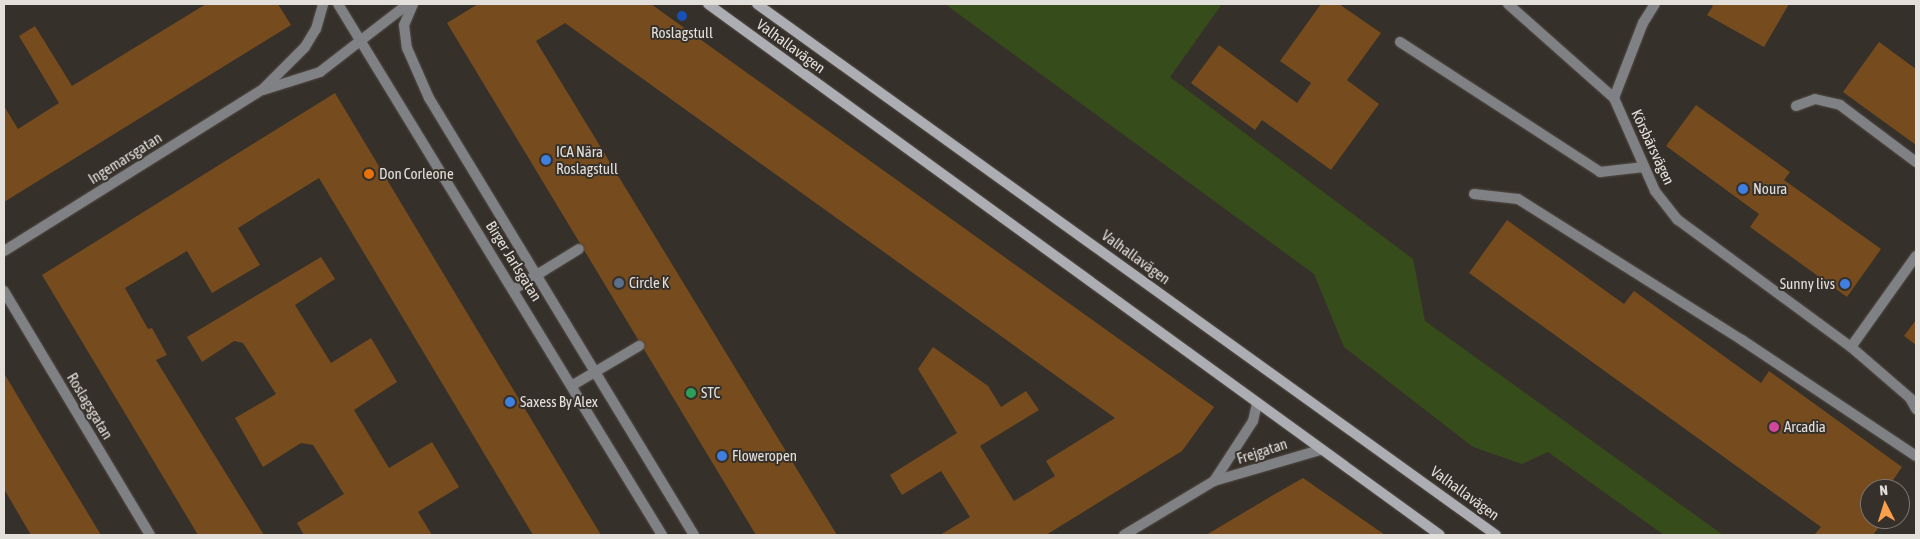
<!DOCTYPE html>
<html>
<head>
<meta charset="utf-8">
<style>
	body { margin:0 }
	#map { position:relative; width:1920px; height:539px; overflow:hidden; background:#36302a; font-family:"Asap Condensed",sans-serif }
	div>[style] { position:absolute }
	.green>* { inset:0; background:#374c1b }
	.building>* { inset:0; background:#764b1d }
	.roads { filter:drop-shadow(0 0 1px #524c46) drop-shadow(0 0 1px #524c46) }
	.service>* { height:10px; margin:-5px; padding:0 5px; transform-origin:5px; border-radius:5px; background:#808185 }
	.minor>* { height:10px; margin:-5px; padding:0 5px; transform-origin:5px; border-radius:5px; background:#808185 }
	.tertiary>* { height:10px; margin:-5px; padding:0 5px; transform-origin:5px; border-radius:5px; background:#808185 }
	.secondary>* { height:10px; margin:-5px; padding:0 5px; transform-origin:5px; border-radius:5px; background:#adaeb4 }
	.dots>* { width:14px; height:14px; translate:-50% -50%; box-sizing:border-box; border:2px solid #36302a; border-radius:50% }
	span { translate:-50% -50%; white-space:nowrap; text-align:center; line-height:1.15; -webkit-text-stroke:4px #36302a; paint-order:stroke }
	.poi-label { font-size:15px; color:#e3dfdb }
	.left { translate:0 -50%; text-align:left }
	.right { translate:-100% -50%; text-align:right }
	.street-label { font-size:15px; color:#e3dfdb }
	.frame { position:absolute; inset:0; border:5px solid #e3dfdb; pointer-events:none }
	.north { position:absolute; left:1860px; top:479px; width:50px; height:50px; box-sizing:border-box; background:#36302a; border:1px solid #7b7671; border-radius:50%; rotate:355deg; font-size:14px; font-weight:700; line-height:20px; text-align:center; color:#e3dfdb }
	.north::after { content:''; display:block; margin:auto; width:18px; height:22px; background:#f9a04c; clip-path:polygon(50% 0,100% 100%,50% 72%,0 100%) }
</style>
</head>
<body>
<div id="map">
	<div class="green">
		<i style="clip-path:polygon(945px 4px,1222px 4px,1170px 77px,1413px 259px,1425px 321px,1723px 535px,1664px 535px,1548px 452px,1522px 464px,1473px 447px,1344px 347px,1314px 274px)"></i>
	</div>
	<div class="building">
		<i style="clip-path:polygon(206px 4px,278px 4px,291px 25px,4px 202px,4px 106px,18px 129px,59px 103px,19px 36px,35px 26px,72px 86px)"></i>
		<i style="clip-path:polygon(478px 4px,651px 4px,1214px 407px,1182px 451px,1046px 535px,940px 535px,970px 517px,941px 471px,902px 495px,890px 475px,957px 433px,918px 369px,933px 347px,988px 386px,1001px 407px,1026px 391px,1039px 410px,980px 446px,1014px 501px,1055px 476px,1046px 461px,1115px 418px,565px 23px,536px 41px,837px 535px,756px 535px,447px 23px)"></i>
		<i style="clip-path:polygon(1321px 4px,1339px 4px,1381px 33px,1347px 80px,1379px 104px,1331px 170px,1262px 120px,1255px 130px,1191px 83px,1219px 45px,1297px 103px,1311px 83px,1280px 61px)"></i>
		<i style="clip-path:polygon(1709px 4px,1789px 4px,1764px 47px,1707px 15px,1713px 6px)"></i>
		<i style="clip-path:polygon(1879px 42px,1916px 69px,1916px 145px,1843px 92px)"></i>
		<i style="clip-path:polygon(335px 93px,449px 283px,601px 535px,533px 535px,319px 178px,238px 228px,260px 265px,212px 293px,187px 251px,125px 288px,148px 329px,152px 328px,167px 355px,156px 360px,264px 535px,198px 535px,42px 275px)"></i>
		<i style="clip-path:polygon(1696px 105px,1790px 172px,1784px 180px,1881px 249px,1847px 297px,1750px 227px,1759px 214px,1666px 146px)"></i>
		<i style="clip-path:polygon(1507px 220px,1624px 304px,1634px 291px,1761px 383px,1769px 371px,1902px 467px,1887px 489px,1870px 489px,1870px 519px,1885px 519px,1873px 535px,1814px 535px,1821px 527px,1469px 273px)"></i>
		<i style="clip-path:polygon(321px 257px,335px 279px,295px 305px,331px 363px,371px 338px,397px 382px,354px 410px,389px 468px,432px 442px,459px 487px,418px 512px,432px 535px,304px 535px,297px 523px,344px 494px,313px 445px,301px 443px,263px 467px,235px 418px,276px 394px,243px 343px,234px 341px,202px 362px,187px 337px)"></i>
		<i style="clip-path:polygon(1916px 320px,1916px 345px,1904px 336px)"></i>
		<i style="clip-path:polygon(4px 373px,40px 434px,101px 535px,31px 535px,4px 489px)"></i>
		<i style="clip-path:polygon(1303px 478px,1385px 535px,1206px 535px,1275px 494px)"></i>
	</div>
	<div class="roads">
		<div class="service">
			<i style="left:1400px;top:42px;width:239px;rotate:33deg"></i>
			<i style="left:1600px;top:172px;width:44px;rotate:-6.5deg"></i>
			<i style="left:1796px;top:106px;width:20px;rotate:-20deg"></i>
			<i style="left:1815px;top:99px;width:26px;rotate:13deg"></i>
			<i style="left:1840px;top:105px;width:95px;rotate:36.9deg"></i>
			<i style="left:1474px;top:194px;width:44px;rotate:6.5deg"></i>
			<i style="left:1518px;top:199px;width:265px;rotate:32.2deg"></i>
			<i style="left:1742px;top:340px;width:209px;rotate:33.7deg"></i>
			<i style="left:514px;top:289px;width:76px;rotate:-31.6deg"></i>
			<i style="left:573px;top:385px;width:77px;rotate:-30.6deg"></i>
		</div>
		<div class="minor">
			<i style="left:1508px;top:4px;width:142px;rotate:41.6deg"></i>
			<i style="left:1614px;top:98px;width:102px;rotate:66.2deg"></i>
			<i style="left:1655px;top:191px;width:37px;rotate:52deg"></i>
			<i style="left:1678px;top:220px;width:215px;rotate:36.3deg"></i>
			<i style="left:1851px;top:347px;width:78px;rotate:40.8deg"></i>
			<i style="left:1910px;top:398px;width:13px;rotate:61deg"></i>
			<i style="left:263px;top:90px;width:60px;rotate:-17.5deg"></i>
			<i style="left:320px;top:72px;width:51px;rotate:-37.8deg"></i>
			<i style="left:1614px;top:98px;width:80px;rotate:-68.9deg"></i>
			<i style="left:1643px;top:23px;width:22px;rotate:-58deg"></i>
			<i style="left:4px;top:251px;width:304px;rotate:-32deg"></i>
			<i style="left:262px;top:90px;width:61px;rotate:-45deg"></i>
			<i style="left:305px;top:47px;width:21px;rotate:-59deg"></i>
			<i style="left:316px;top:29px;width:26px;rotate:-74deg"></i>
			<i style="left:4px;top:291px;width:284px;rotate:59.1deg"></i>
			<i style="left:1851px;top:347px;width:112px;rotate:-54.5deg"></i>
			<i style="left:1214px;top:481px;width:72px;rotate:-57deg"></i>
			<i style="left:1253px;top:421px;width:17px;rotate:-77deg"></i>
			<i style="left:1124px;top:535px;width:105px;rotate:-31deg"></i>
			<i style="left:1214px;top:481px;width:110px;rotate:-16.3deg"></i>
		</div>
		<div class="tertiary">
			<i style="left:338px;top:4px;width:622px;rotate:58.61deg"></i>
			<i style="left:413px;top:4px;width:23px;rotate:113deg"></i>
			<i style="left:404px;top:25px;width:23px;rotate:83deg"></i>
			<i style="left:407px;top:48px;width:55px;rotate:66.3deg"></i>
			<i style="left:429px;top:98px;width:511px;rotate:58.77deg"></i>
			<i style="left:360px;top:41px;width:61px;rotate:-37.6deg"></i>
		</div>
		<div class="secondary">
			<i style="left:708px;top:4px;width:904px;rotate:35.96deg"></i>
			<i style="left:757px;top:4px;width:910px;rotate:35.7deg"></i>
		</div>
	</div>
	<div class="dots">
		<i style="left:682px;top:16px;background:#1a4fb4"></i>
		<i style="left:546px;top:160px;background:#3f7fe0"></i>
		<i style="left:369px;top:174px;background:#e8710a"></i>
		<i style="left:1743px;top:189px;background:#3f7fe0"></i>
		<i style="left:619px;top:283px;background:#5c6f8a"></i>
		<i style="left:1845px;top:284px;background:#3f7fe0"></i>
		<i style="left:691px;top:393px;background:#2e9e5b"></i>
		<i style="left:510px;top:402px;background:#3f7fe0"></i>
		<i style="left:1774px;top:427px;background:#d1479c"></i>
		<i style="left:722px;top:456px;background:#3f7fe0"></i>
	</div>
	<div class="poi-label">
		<span style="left:682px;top:33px">Roslagstull</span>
		<span class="left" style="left:556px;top:160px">ICA Nära<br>Roslagstull</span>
		<span class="left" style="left:379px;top:174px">Don Corleone</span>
		<span class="left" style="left:1753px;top:189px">Noura</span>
		<span class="left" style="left:629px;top:283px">Circle K</span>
		<span class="right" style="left:1835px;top:284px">Sunny livs</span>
		<span class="left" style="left:701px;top:393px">STC</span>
		<span class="left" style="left:520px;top:402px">Saxess By Alex</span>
		<span class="left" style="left:1784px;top:427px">Arcadia</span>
		<span class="left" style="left:732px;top:456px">Floweropen</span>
	</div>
	<div class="street-label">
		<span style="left:791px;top:46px;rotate:36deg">Valhallavägen</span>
		<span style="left:1653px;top:147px;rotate:65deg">Körsbärsvägen</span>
		<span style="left:125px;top:158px;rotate:-32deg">Ingemarsgatan</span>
		<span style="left:1136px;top:257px;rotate:36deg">Valhallavägen</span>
		<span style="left:514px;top:261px;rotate:58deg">Birger Jarlsgatan</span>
		<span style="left:90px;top:406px;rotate:59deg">Roslagsgatan</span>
		<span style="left:1262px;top:451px;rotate:-18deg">Frejgatan</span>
		<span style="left:1465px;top:493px;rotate:36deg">Valhallavägen</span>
	</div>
	<div class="frame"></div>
	<div class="north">N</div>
</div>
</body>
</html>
